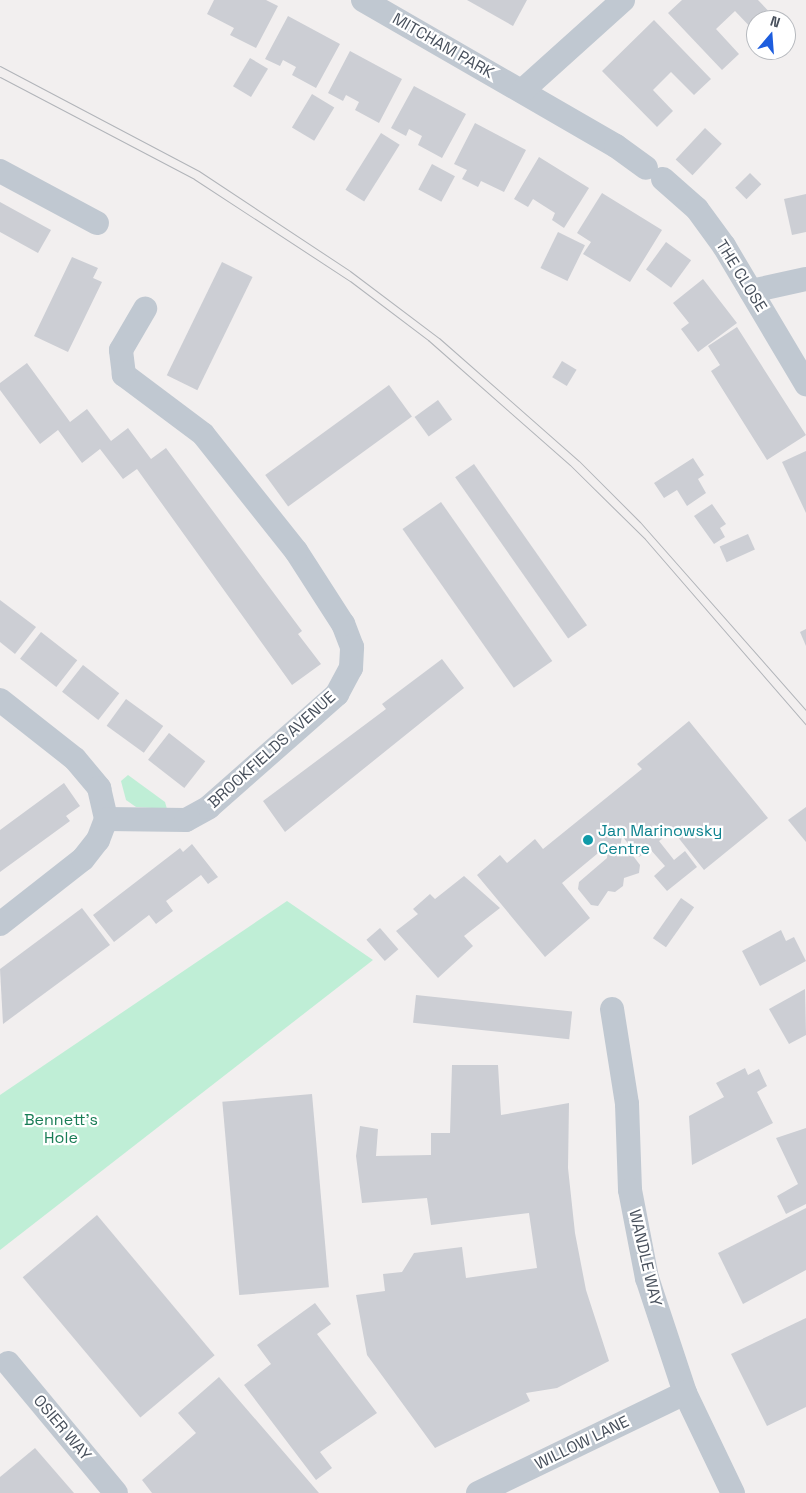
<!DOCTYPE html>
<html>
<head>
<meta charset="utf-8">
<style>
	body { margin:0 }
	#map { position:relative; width:806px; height:1493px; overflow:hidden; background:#f2efef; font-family:"Space Grotesk",sans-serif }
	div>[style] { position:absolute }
	.green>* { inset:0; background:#bfeed6 }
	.building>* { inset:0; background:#ccced4; transform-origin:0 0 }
	.minor>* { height:24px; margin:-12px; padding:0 12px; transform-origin:12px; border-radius:12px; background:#c0c8d1 }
	.tram>* { height:1px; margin:-0.5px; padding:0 0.5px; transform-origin:0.5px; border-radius:0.5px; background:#b1b4b9 }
	.dots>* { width:14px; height:14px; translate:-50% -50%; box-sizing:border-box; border:2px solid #fff; border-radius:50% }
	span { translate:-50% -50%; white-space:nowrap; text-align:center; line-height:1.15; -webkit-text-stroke:4.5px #fff; paint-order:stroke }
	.street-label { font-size:16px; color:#48505c }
	.culture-label { font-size:16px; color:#0d838f }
	.left { translate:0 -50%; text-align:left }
	.park-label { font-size:16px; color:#197d56 }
	.north { position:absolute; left:746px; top:10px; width:50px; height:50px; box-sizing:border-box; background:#fff; border:1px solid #b6b9be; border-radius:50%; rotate:18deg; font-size:14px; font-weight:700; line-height:20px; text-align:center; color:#48505c }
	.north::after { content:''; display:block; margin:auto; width:18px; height:22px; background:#1d5dde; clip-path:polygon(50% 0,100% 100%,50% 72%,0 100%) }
</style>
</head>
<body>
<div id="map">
	<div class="green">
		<i style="clip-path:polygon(128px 775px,165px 802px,167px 809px,136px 807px,126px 800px,121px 781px)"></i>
		<i style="clip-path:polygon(287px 901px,373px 960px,0 1250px,0 1095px)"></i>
	</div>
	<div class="building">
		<i style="clip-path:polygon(214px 0,266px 0,278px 6px,256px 48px,230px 35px,234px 28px,207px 14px)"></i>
		<i style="clip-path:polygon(467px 0,527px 0,513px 26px)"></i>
		<i style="clip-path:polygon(682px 0,758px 0,777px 20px,756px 20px,756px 33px,735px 11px,716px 29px,739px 54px,722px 70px,668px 13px)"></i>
		<i style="clip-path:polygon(288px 16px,340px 44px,316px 88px,292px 75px,296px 67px,283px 60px,280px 66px,265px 59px)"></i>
		<i style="clip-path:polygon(654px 20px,711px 79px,694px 95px,671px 72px,653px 90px,673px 111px,657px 127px,602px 71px)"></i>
		<i style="clip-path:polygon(350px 51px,402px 79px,379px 123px,355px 110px,359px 102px,346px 95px,343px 101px,328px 93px)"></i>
		<i style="left:250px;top:58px;width:21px;height:33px;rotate:31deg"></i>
		<i style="clip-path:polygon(414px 86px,466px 114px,442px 158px,418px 145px,422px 136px,409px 129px,406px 136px,391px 128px)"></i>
		<i style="left:312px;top:94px;width:26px;height:39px;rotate:31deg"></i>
		<i style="clip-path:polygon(475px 123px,526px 150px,504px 192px,481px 181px,478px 187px,462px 179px,467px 170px,454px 164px)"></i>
		<i style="left:705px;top:128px;width:23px;height:43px;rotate:43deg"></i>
		<i style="left:381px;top:133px;width:22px;height:67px;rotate:32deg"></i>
		<i style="clip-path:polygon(539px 157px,589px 188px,564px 228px,552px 220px,555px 213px,533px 199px,528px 207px,514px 199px)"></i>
		<i style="left:432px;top:164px;width:26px;height:29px;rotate:28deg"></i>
		<i style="left:750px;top:173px;width:16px;height:21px;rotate:45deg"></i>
		<i style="clip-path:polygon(602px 193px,662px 230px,630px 282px,583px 254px,591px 242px,577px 233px)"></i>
		<i style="clip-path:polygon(806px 194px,806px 232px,792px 235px,784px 199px)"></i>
		<i style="clip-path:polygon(0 202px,51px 230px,38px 253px,0 232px)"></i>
		<i style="left:558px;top:232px;width:30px;height:40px;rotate:26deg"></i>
		<i style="left:666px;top:242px;width:31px;height:34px;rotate:36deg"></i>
		<i style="clip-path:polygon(72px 257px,98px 268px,93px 278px,102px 282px,68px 352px,34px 336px)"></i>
		<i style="left:222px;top:262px;width:34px;height:126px;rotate:26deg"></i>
		<i style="clip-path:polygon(703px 279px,737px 323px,698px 352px,681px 329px,689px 323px,673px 303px)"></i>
		<i style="clip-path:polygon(737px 327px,806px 435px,767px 460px,711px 371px,720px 365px,708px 346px)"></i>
		<i style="left:562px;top:361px;width:17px;height:19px;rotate:31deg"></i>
		<i style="clip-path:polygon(27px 363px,70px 422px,87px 409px,111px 441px,128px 428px,151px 459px,166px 448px,302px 631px,298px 634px,321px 664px,292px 685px,137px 469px,123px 479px,100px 449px,82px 463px,58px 430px,40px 444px,0 390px,0 383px)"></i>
		<i style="left:389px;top:385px;width:39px;height:153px;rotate:54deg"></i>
		<i style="left:438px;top:400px;width:24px;height:29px;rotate:54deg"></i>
		<i style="clip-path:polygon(806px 451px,806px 513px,782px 462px)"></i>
		<i style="clip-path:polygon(693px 458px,704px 475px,698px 479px,706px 493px,687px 506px,677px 490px,664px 498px,654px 483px)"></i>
		<i style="left:474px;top:464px;width:197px;height:23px;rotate:55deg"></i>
		<i style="left:441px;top:502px;width:194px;height:47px;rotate:55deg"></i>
		<i style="clip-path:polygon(712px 504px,726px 524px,720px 528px,725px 537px,714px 544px,694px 516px)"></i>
		<i style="left:748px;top:534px;width:17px;height:31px;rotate:66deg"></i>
		<i style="clip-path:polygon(0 600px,36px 627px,15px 654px,0 642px)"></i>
		<i style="clip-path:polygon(806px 629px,806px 646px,800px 632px)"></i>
		<i style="left:41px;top:632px;width:46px;height:34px;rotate:38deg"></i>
		<i style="clip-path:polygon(442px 659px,464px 688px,285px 832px,263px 801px,386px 709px,382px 704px)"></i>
		<i style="left:83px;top:665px;width:46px;height:34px;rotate:38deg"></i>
		<i style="left:126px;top:699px;width:46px;height:33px;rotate:36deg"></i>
		<i style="clip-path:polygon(689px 721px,768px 818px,704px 870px,673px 831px,659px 841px,674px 860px,685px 851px,697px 867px,667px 891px,654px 876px,665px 866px,650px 849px,639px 857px,622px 836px,620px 848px,628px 849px,640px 865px,639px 873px,624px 878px,623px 886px,615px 892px,608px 891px,598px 906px,591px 905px,578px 889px,579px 882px,607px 858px,609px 844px,562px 883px,590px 918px,545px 957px,477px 875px,500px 855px,507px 863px,535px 839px,543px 849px,642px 769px,637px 764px)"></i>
		<i style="left:169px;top:733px;width:46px;height:34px;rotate:38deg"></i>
		<i style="clip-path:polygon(64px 783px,80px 806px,66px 816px,70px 821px,0 872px,0 830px)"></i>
		<i style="clip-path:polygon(806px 807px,806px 842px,788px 820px)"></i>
		<i style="clip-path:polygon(192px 844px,218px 877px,208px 884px,201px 875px,166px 901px,173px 911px,156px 924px,149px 915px,114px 942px,93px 915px,180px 848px,183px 852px)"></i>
		<i style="clip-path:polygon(464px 876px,500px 908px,464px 936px,473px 946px,438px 978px,396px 931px,418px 914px,413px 909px,430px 894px,435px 899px)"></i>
		<i style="left:681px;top:898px;width:16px;height:49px;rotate:35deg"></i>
		<i style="clip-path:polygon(82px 908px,110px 945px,3px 1024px,0 969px)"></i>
		<i style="left:380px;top:928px;width:28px;height:18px;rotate:49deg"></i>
		<i style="clip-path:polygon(781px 930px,786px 941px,794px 937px,806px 961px,760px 986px,742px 951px)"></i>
		<i style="clip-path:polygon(805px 989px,806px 1035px,789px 1044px,769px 1009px)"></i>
		<i style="left:416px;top:995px;width:157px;height:28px;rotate:6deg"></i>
		<i style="clip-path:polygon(452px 1065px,498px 1065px,501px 1115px,569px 1103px,568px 1168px,575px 1233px,586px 1290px,609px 1361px,557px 1388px,526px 1393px,530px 1401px,435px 1448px,367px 1355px,356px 1295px,385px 1291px,383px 1274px,402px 1272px,414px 1253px,462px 1247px,466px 1278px,537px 1268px,529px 1213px,431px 1225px,427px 1198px,362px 1203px,356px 1156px,360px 1126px,378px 1129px,376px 1156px,431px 1155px,431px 1133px,450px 1133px)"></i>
		<i style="clip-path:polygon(745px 1068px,748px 1075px,759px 1069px,767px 1086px,757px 1092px,773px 1123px,692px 1165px,689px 1116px,724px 1097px,716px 1083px)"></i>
		<i style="left:312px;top:1094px;width:194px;height:90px;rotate:85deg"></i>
		<i style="clip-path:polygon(806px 1128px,806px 1204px,786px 1214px,777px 1196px,798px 1184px,776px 1138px)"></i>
		<i style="clip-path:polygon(806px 1208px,806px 1270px,743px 1304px,718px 1253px)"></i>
		<i style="left:97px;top:1215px;width:183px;height:97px;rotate:50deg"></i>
		<i style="clip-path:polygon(315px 1303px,331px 1324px,317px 1334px,377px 1413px,320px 1452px,332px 1468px,316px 1480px,244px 1385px,271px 1364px,257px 1345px)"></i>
		<i style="clip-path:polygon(806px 1318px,806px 1407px,767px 1426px,731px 1354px)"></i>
		<i style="clip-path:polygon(219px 1377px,319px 1493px,152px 1493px,142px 1480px,196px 1433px,178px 1413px)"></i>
		<i style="clip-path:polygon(35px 1448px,74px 1493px,0 1493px,0 1477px)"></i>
	</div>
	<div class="minor">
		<i style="left:363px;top:0;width:292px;rotate:30deg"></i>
		<i style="left:616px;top:146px;width:37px;rotate:36deg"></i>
		<i style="left:522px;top:91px;width:136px;rotate:-42deg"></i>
		<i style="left:0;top:171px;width:110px;rotate:28.2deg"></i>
		<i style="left:663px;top:179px;width:45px;rotate:41.4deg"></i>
		<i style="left:697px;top:209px;width:46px;rotate:53.9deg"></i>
		<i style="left:724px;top:246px;width:161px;rotate:59.3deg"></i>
		<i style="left:751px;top:291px;width:56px;rotate:-12.3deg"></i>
		<i style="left:0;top:700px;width:95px;rotate:38.2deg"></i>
		<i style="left:75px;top:759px;width:38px;rotate:50deg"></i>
		<i style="left:99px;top:788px;width:32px;rotate:77deg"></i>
		<i style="left:106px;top:819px;width:80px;rotate:0.7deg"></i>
		<i style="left:186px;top:820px;width:26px;rotate:-29deg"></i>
		<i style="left:209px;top:807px;width:171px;rotate:-41.4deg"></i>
		<i style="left:337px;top:694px;width:30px;rotate:-62deg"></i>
		<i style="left:351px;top:668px;width:21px;rotate:-87deg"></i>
		<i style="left:352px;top:647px;width:25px;rotate:-111deg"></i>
		<i style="left:343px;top:624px;width:87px;rotate:-122.8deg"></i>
		<i style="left:296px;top:551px;width:149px;rotate:-128.5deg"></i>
		<i style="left:203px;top:434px;width:99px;rotate:-143.2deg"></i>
		<i style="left:124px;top:375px;width:25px;rotate:-97deg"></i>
		<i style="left:121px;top:350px;width:48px;rotate:-59.7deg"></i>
		<i style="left:0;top:924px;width:105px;rotate:-38.1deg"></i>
		<i style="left:83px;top:859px;width:24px;rotate:-52deg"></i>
		<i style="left:98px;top:840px;width:22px;rotate:-69deg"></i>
		<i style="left:612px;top:1009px;width:96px;rotate:81deg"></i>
		<i style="left:627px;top:1104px;width:86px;rotate:88deg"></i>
		<i style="left:630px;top:1190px;width:90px;rotate:79.1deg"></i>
		<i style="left:647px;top:1278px;width:121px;rotate:71.7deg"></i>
		<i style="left:685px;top:1393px;width:111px;rotate:64.4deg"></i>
		<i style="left:8px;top:1363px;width:169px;rotate:50.3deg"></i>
		<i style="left:478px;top:1493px;width:230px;rotate:-25.8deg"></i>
	</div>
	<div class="tram">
		<i style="left:0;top:66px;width:225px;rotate:27.8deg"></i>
		<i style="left:199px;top:171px;width:181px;rotate:33.5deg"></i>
		<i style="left:350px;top:271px;width:111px;rotate:37deg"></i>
		<i style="left:439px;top:338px;width:186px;rotate:41.3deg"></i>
		<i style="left:579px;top:461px;width:86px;rotate:45deg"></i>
		<i style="left:640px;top:522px;width:251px;rotate:48.6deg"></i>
		<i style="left:0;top:77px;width:219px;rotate:27.7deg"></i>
		<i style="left:194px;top:179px;width:186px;rotate:33.2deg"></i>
		<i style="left:350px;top:281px;width:98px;rotate:37.1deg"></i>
		<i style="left:428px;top:340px;width:189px;rotate:41.4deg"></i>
		<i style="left:570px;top:465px;width:105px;rotate:44.6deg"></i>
		<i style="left:645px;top:539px;width:246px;rotate:49.1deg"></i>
	</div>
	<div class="dots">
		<i style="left:588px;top:840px;background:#0f9aa8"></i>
	</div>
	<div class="street-label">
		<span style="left:443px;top:46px;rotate:30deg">MITCHAM PARK</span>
		<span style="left:741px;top:276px;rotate:58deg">THE CLOSE</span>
		<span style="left:272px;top:750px;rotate:-42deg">BROOKFIELDS AVENUE</span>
		<span style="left:645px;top:1258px;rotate:77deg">WANDLE WAY</span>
		<span style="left:62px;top:1428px;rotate:50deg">OSIER WAY</span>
		<span style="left:582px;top:1443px;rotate:-26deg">WILLOW LANE</span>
	</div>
	<div class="culture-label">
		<span class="left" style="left:598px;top:840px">Jan Marinowsky<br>Centre</span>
	</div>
	<div class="park-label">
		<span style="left:61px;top:1129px">Bennett's<br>Hole</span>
	</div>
	<div class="north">N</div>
</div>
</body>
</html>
